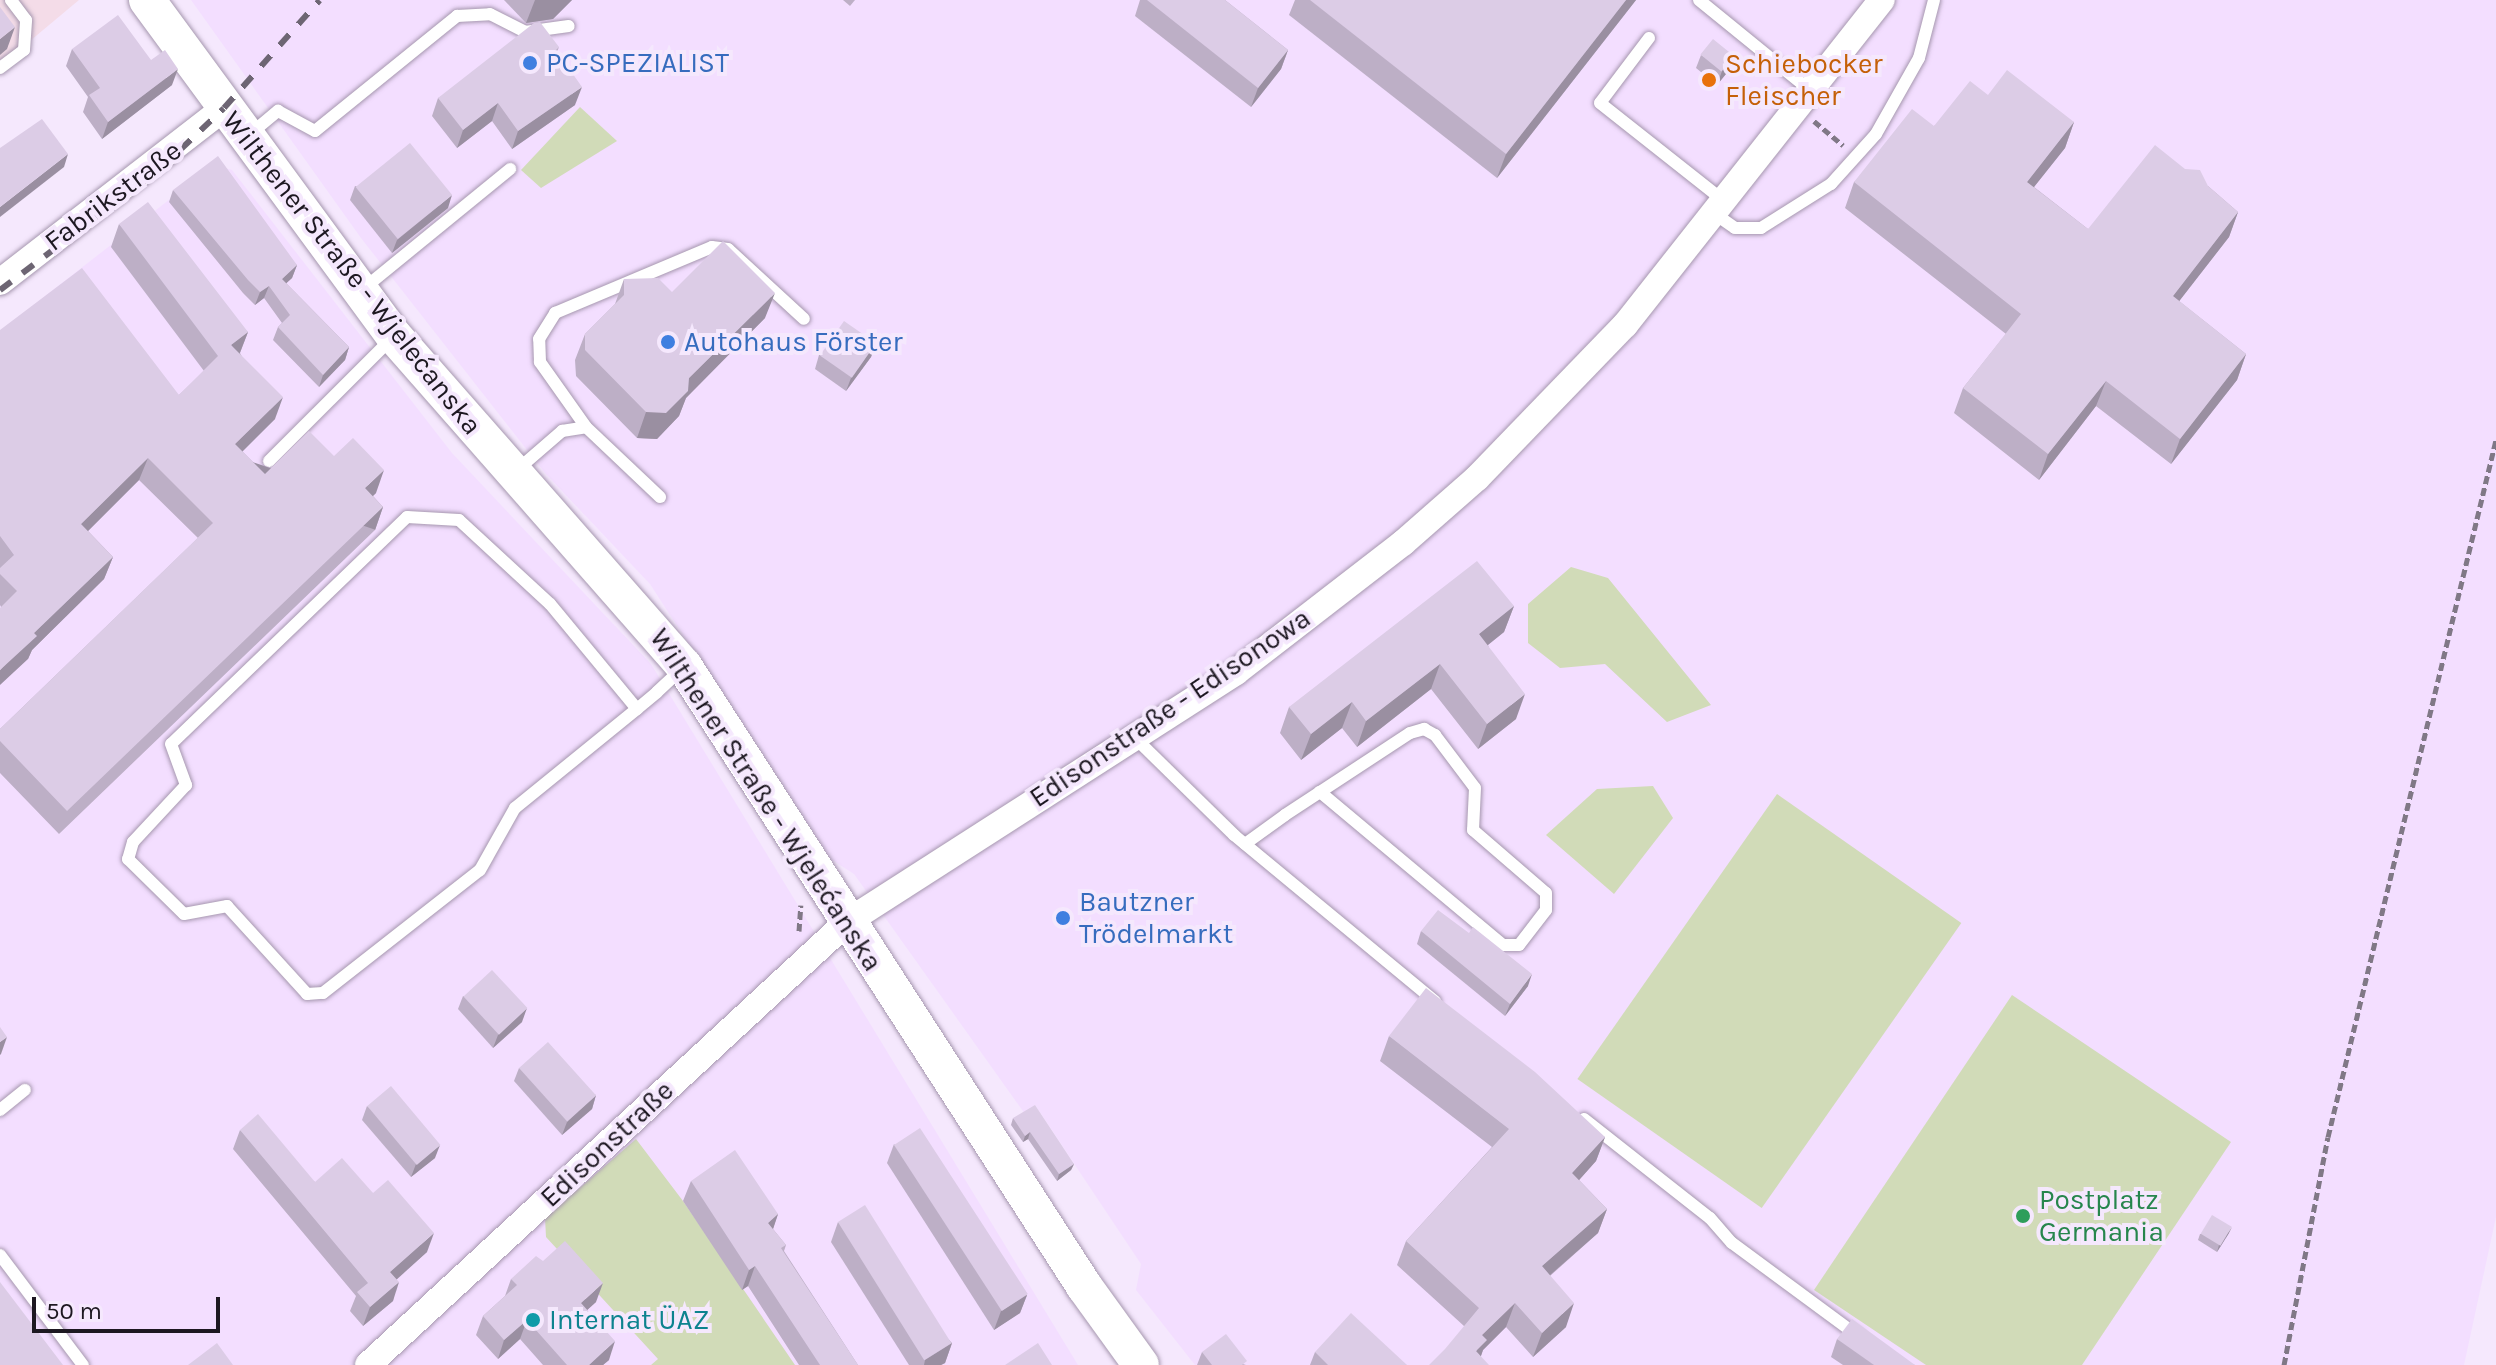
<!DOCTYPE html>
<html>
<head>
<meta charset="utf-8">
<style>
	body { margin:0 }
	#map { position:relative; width:2496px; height:1365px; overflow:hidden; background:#f5e8fd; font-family:Karla,sans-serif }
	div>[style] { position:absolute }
	.commercial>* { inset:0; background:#f4dce8 }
	.built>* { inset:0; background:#f3deff }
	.green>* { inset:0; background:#d1dbb8; transform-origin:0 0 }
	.path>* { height:5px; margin-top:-2.5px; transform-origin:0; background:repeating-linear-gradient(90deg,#807886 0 8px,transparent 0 12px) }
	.roads { filter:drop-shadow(0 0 2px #a697af) drop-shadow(0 0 2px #a697af) }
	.service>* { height:12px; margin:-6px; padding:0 6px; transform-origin:6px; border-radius:6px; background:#fff }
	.minor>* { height:26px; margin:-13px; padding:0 13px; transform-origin:13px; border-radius:13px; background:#fff }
	.secondary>* { height:36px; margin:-18px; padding:0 18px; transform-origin:18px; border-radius:18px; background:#fff }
	.rail>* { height:6px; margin-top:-3px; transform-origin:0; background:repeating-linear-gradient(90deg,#6d6573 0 14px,transparent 0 28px) }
	.wall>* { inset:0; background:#bdafc6 }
	.shaded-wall>* { inset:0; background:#9a8fa1; transform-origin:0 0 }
	.building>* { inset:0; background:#dccce6; transform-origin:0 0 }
	.dots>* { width:22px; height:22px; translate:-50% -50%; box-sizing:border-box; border:4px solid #f5e8fd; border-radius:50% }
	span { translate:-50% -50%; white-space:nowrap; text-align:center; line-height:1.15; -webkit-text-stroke:8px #f5e8fd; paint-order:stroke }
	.shop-label { font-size:28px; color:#366cbe }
	.left { translate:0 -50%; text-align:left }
	.food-label { font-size:28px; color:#c56008 }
	.street-label { font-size:28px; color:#1d1821 }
	.leisure-label { font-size:28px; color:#27864d }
	.culture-label { font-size:28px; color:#0d838f }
	.scale { position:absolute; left:32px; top:1297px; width:188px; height:36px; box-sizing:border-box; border:4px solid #1d1821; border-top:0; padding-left:10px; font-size:24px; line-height:28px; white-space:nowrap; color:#1d1821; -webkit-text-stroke:6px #f5e8fd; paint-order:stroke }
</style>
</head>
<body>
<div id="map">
	<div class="commercial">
		<i style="clip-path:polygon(0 0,79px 0,0 66px)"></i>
	</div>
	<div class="built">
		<i style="clip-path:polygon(191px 0,2496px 0,2496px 1217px,2464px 1365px,1195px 1365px,1136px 1290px,1141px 1264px,1035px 1105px,1025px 1114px,854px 874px,826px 856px,650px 584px,545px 473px,361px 238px)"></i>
		<i style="clip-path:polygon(214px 165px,232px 170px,452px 453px,651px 664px,1078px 1365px,0 1365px,0 331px)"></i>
	</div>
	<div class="green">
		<i style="clip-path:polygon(580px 107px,617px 141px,541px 188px,521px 170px)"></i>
		<i style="clip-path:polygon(1571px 567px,1608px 578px,1711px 705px,1667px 722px,1605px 664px,1560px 668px,1528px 643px,1528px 604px)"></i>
		<i style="clip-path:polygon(1653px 786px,1673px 818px,1614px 894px,1546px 835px,1597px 789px)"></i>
		<i style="left:1777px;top:794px;width:225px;height:348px;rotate:35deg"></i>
		<i style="clip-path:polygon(2012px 995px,2231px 1142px,2082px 1365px,1926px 1365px,1814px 1290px)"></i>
		<i style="clip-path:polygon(636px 1139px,683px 1201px,795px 1365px,651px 1365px,658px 1359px,546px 1237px,545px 1218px)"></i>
	</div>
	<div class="path">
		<i style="left:1814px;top:121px;width:38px;rotate:40deg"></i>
		<i style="left:799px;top:931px;width:26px;rotate:-86deg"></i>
		<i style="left:2284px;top:1365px;width:232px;rotate:-79.1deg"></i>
		<i style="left:2328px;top:1137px;width:717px;rotate:-76.45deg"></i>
	</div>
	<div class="roads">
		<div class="service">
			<i style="left:1699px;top:0;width:144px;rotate:39.1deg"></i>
			<i style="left:1649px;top:38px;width:81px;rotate:127deg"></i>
			<i style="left:1600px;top:103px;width:158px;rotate:38.3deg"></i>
			<i style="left:0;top:68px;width:30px;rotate:-37deg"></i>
			<i style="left:24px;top:50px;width:30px;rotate:-86deg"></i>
			<i style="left:26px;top:20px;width:25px;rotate:-127deg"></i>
			<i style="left:249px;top:135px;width:38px;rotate:-40deg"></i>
			<i style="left:278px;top:111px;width:42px;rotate:28.4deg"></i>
			<i style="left:315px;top:131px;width:183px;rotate:-39deg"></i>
			<i style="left:457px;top:16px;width:33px;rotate:-3deg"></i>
			<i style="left:490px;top:14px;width:39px;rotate:27deg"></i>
			<i style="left:525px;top:32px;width:44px;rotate:-7.8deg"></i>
			<i style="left:1715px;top:214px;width:24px;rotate:35deg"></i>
			<i style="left:1735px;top:228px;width:26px"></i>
			<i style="left:1761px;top:228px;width:83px;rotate:-32.2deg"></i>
			<i style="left:1831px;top:184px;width:67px;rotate:-48deg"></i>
			<i style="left:1876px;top:134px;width:87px;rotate:-60.5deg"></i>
			<i style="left:1919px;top:58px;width:60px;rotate:-75.5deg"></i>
			<i style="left:363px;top:289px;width:190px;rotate:-39.2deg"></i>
			<i style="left:586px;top:427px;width:80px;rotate:-125.3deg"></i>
			<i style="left:540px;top:362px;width:23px;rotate:-92deg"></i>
			<i style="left:539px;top:339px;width:31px;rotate:-58deg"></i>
			<i style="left:555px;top:313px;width:170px;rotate:-22.8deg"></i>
			<i style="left:712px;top:247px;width:16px;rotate:7deg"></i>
			<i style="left:728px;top:249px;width:103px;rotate:42.6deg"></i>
			<i style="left:269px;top:461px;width:173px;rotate:-45deg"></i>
			<i style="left:517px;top:470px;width:60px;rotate:-40.9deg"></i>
			<i style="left:562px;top:431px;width:24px;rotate:-9deg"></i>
			<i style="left:586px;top:427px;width:102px;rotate:43.4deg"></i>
			<i style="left:637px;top:709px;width:136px;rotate:-129.6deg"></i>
			<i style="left:550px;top:604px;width:124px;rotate:-137.3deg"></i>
			<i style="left:459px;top:520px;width:52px;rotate:-176.7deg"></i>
			<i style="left:407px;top:517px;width:327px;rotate:136.1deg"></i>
			<i style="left:171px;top:744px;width:44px;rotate:69.9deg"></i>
			<i style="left:186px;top:785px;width:78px;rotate:132.9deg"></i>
			<i style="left:133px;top:842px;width:18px;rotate:106deg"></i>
			<i style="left:128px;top:859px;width:78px;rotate:44.5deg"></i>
			<i style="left:184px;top:914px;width:44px;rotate:-10.5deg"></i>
			<i style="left:227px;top:906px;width:119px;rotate:47.7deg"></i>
			<i style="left:307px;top:994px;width:16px;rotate:-4deg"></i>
			<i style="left:323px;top:993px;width:199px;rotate:-38.1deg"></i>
			<i style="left:480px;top:870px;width:71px;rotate:-60.6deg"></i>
			<i style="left:515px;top:808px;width:157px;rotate:-39.1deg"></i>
			<i style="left:637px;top:709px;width:26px;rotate:-40deg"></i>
			<i style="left:657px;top:692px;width:35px;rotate:-43deg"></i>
			<i style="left:1134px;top:737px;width:140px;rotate:44.4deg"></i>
			<i style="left:1234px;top:835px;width:261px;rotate:39.6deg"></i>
			<i style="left:1245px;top:844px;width:49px;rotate:-35.9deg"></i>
			<i style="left:1285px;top:815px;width:149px;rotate:-33.3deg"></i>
			<i style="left:1410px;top:733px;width:15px;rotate:-16deg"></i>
			<i style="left:1424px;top:729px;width:13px;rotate:29deg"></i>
			<i style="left:1435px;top:735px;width:66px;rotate:53deg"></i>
			<i style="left:1475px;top:788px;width:42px;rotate:92.7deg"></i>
			<i style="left:1473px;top:830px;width:96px;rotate:40.8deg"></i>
			<i style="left:1546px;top:893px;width:17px;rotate:90deg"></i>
			<i style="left:1546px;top:910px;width:44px;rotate:127.6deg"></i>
			<i style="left:1519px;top:945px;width:16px;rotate:180deg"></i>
			<i style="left:1503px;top:945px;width:239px;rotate:-140.1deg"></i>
			<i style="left:0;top:1110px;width:32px;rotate:-39deg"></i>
			<i style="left:1584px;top:1119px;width:160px;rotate:38.2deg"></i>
			<i style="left:1710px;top:1218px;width:33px;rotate:49deg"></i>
			<i style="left:1732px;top:1243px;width:157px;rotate:36.4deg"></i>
			<i style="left:0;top:1255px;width:138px;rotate:53deg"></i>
		</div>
		<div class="minor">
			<i style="left:0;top:282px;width:284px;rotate:-37.8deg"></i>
			<i style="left:368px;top:1365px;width:652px;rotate:-42.76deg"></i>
			<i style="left:847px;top:922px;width:462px;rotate:-32.7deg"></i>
			<i style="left:1236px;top:672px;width:211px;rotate:-37.7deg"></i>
			<i style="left:1403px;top:543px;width:98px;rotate:-41.3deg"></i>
			<i style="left:1477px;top:478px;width:213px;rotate:-46deg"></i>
			<i style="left:1625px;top:325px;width:414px;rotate:-51.7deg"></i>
		</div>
		<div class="secondary">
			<i style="left:147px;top:0;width:417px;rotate:53.7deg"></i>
			<i style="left:394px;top:336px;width:439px;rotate:48.7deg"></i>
			<i style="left:684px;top:666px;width:738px;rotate:57.17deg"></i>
			<i style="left:1084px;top:1286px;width:97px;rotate:54.2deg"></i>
		</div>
	</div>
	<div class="rail">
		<i style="left:0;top:290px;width:201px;rotate:-37.1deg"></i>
		<i style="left:160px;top:169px;width:88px;rotate:-43.6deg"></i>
		<i style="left:224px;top:108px;width:144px;rotate:-48.4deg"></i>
	</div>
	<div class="wall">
		<i style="clip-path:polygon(504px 0,572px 0,553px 19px,526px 23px)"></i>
		<i style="clip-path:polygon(843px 0,855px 0,850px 6px)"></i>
		<i style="clip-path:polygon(1140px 0,1225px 0,1288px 50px,1281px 69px,1251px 107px,1135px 16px)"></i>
		<i style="clip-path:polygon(1295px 0,1636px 0,1497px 178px,1289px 15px)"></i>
		<i style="clip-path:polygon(559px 47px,557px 52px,575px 105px,512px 149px,492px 121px,457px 148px,432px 116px,438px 98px)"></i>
		<i style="clip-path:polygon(72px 49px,151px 60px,172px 85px,102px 139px,83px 112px,88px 97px,66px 66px)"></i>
		<i style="clip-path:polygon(1701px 55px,1730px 69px,1717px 85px,1696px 68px)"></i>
		<i style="clip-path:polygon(1988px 95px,2074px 122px,2065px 148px,2034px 187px,2088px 229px,2208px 186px,2238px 212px,2229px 237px,2179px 301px,2246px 354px,2237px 380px,2171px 464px,2096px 406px,2039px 480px,1954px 413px,1963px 388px,2006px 334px,1845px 208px,1854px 182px,1934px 126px)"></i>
		<i style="clip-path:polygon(355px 186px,448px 208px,392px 253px,350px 200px)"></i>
		<i style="clip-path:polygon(173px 190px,297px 265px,292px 278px,286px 283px,349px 347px,345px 360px,319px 387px,273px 340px,278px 327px,282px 323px,264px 298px,255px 305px,243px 293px,169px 202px)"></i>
		<i style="clip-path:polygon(119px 224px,248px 332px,240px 353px,275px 419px,242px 451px,265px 474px,334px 456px,376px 493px,373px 496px,383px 507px,375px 530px,59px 834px,0 773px,0 729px,198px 538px,139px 480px,88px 531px,113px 557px,104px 579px,32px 650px,28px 659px,0 605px,0 330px,179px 395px,204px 371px,111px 247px)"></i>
		<i style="clip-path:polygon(624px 279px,765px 318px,686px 398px,679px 416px,657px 439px,637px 438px,576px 376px,575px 360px,585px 334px,615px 304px)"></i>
		<i style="clip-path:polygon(876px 343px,871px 357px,846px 391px,815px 369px,819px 355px)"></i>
		<i style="clip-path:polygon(1514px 606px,1504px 632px,1488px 645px,1516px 719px,1478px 749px,1431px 689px,1357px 747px,1342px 728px,1301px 760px,1280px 733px,1289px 707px)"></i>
		<i style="clip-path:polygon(1421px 931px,1528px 986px,1505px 1016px,1417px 944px)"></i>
		<i style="clip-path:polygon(463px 996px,522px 1022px,493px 1048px,458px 1009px)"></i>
		<i style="clip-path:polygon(1389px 1036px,1605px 1137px,1596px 1161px,1579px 1180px,1607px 1209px,1598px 1233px,1550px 1276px,1566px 1327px,1533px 1357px,1506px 1327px,1483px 1350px,1481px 1356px,1464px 1326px,1397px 1265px,1406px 1241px,1492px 1147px,1380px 1061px)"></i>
		<i style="clip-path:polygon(519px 1068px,596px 1095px,592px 1109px,562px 1135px,514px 1081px)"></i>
		<i style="clip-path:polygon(367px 1106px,435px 1158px,411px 1177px,362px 1120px)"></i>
		<i style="clip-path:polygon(1013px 1118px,1074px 1164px,1071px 1170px,1057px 1181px,1028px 1139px,1023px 1142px,1011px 1125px)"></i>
		<i style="clip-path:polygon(240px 1130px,315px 1182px,373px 1193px,427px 1252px,396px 1279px,393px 1301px,363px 1326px,350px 1311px,356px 1296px,233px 1149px)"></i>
		<i style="clip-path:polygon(894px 1144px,1027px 1295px,1020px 1313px,994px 1330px,887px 1163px)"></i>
		<i style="clip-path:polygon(691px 1181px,778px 1214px,773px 1229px,786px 1245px,784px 1251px,858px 1365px,799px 1365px,748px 1286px,742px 1290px,683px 1201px)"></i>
		<i style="clip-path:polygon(838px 1222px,952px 1343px,945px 1363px,941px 1365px,909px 1365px,831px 1242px)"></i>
		<i style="clip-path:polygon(2229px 1233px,2217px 1252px,2198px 1240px,2200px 1234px)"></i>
		<i style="clip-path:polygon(511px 1279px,596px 1302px,587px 1310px,609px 1360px,603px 1365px,543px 1365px,520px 1339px,498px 1359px,476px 1335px,483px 1316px,505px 1296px)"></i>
		<i style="clip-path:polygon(1837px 1339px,1915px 1365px,1843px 1365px,1831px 1357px)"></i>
		<i style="clip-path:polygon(1202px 1352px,1246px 1365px,1197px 1365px)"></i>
		<i style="clip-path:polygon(1315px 1352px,1407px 1365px,1310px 1365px)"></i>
	</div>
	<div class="shaded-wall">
		<i style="clip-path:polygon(535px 0,572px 0,553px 19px,526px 23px)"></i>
		<i style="clip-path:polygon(1626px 0,1636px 0,1497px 178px,1506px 154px)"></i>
		<i style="clip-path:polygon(15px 27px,7px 49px,0 55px,0 39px)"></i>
		<i style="clip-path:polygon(1288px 50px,1281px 69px,1251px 107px,1258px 88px)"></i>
		<i style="clip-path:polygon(1734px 56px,1730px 69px,1717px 85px,1722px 71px)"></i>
		<i style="clip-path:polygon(178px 69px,172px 85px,102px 139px,108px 122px)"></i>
		<i style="clip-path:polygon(582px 87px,575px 105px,512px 149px,518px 131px)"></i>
		<i style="clip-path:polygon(498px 103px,492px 121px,457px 148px,463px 130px)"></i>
		<i style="clip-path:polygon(2074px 122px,2065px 148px,2018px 207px,2027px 182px)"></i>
		<i style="clip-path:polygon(68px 154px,64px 167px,0 217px,0 207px)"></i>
		<i style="clip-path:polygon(452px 195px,448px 208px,392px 253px,397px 240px)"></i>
		<i style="clip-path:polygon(2238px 212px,2229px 237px,2163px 322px,2173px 296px)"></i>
		<i style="clip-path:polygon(297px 265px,292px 278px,278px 291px,282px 279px)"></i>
		<i style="clip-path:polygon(269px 286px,264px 298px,255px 305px,260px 292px)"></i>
		<i style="clip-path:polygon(775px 293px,765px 318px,686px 398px,679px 416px,657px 439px,637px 438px,646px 412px,689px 378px)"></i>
		<i style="clip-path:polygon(248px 332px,239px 355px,231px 345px)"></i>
		<i style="clip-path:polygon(876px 343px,871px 357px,846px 391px,851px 378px)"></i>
		<i style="clip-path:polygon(349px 347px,345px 360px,319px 387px,323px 375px)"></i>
		<i style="clip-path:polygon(2246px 354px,2237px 380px,2171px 464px,2180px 439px)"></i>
		<i style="clip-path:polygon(2106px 381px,2096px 406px,2039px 480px,2048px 454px)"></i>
		<i style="clip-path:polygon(283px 397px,275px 419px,227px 467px,235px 444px)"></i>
		<i style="clip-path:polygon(148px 458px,139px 480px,72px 547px,81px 524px)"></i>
		<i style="clip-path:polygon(384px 470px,376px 493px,357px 511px,365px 488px)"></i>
		<i style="left:383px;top:507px;width:24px;height:438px;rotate:109deg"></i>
		<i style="clip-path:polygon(113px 557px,104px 579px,32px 650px,28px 659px,0 685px,0 670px,34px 633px)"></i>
		<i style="clip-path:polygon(1514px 606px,1504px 632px,1469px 660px,1479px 634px)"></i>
		<i style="clip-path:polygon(1440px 664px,1431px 689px,1357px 747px,1366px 721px)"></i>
		<i style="clip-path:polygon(1525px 694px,1516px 719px,1478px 749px,1487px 724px)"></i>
		<i style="clip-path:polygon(1352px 702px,1342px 728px,1301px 760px,1311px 734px)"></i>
		<i style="clip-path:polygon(1532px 974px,1528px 986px,1505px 1016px,1510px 1004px)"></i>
		<i style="clip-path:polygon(527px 1008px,522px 1022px,493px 1048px,498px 1035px)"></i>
		<i style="clip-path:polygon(7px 1037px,1px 1054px,0 1055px,0 1042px)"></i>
		<i style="clip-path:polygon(596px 1095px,592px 1109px,562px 1135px,567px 1122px)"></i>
		<i style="clip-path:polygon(1030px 1132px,1028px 1139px,1023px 1142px,1025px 1136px)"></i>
		<i style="clip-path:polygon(1605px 1137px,1596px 1161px,1564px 1197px,1572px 1173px)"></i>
		<i style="clip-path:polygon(440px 1145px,435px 1158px,411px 1177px,416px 1164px)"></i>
		<i style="clip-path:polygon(1074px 1164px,1071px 1170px,1057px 1181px,1059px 1174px)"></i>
		<i style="clip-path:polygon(1607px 1209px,1598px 1233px,1533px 1290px,1542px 1266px)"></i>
		<i style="clip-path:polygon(778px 1214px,771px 1235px,768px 1223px)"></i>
		<i style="clip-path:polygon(2232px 1227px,2229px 1233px,2217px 1252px,2219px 1245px)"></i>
		<i style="clip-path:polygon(434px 1233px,427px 1252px,384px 1291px,390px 1272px)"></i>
		<i style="clip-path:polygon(755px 1266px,748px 1286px,742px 1290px,749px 1270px)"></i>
		<i style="clip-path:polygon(399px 1282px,393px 1301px,363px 1326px,370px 1307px)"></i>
		<i style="clip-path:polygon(603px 1283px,596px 1302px,574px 1322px,581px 1303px)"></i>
		<i style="clip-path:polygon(1027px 1295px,1020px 1313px,994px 1330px,1001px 1311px)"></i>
		<i style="clip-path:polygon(1515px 1303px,1506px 1327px,1483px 1350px,1478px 1364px,1471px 1365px,1482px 1335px)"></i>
		<i style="clip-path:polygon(1574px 1303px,1566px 1327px,1533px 1357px,1542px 1333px)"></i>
		<i style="clip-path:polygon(527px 1320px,520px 1339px,498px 1359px,504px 1340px)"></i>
		<i style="clip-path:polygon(615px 1341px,609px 1360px,603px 1365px,589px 1365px)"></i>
		<i style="clip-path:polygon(952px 1343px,945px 1363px,941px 1365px,924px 1365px,925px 1360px)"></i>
	</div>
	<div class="building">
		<i style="clip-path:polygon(1147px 0,1225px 0,1288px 50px,1258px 88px)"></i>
		<i style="clip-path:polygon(1310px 0,1626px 0,1506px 154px)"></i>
		<i style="clip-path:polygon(0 7px,15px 27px,0 39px)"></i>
		<i style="clip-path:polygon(118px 15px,151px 60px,165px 50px,178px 69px,108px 122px,89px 95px,100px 88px,72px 49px)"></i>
		<i style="clip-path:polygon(540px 22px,559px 47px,556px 50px,582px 87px,518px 131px,498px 103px,463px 130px,438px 98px,534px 23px)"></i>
		<i style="left:1713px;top:39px;width:27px;height:20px;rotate:39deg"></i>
		<i style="clip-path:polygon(2007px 70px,2074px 122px,2027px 182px,2088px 229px,2155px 145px,2185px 169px,2200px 170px,2208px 186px,2238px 212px,2173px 296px,2246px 354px,2180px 439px,2106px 381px,2048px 454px,1963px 388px,2021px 314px,1854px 182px,1912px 109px,1934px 126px,1970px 81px,1988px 95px)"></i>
		<i style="clip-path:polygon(42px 119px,68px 154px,0 207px,0 148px)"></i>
		<i style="left:410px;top:143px;width:67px;height:70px;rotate:51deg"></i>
		<i style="clip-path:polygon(218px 156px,297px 265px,282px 279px,349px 347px,323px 375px,278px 327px,290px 315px,269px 286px,260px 292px,248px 280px,173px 190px)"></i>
		<i style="clip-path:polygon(148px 202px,248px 332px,231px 345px,283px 397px,235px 444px,265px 474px,309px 431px,334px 456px,353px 438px,384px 470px,365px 488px,383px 507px,67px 811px,0 741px,0 729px,213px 523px,148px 458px,81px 524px,113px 557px,34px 633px,37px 636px,0 670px,0 608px,17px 591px,0 574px,0 568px,14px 555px,0 536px,0 330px,82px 268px,179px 395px,223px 351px,218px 356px,119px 224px)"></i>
		<i style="clip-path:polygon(723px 241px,775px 293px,689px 378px,688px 391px,666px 413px,646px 412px,585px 350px,585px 334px,624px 295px,624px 279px,658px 278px,672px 292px)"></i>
		<i style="left:844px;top:321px;width:39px;height:42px;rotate:35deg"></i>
		<i style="clip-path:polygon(1477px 561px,1514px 606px,1479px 634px,1525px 694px,1487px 724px,1440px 664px,1366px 721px,1352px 702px,1311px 734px,1289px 707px)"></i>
		<i style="clip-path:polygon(1438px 910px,1469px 933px,1473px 927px,1532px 974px,1510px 1004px,1421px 931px)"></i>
		<i style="left:492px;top:970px;width:52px;height:39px;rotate:47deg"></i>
		<i style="clip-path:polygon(1426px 988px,1535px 1072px,1605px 1137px,1572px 1173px,1607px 1209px,1542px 1266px,1574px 1303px,1542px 1333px,1515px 1303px,1482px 1335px,1487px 1340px,1476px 1351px,1489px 1365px,1429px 1365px,1445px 1349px,1479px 1308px,1406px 1241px,1509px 1129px,1389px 1036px)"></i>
		<i style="clip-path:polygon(0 1027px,7px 1037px,0 1042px)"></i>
		<i style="left:548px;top:1042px;width:72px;height:39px;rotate:48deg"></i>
		<i style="left:391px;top:1086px;width:77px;height:31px;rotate:50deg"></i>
		<i style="clip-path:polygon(1035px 1105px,1074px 1164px,1059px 1174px,1030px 1132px,1025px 1136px,1013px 1118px)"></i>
		<i style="clip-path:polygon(258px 1114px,315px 1182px,342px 1158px,373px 1193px,388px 1180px,434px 1233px,390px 1272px,399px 1282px,370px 1307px,357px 1292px,368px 1283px,240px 1130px)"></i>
		<i style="left:920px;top:1128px;width:198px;height:31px;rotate:57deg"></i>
		<i style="clip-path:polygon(735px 1150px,778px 1214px,768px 1223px,786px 1245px,781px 1248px,858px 1365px,820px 1365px,755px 1266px,749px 1270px,691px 1181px)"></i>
		<i style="left:865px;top:1205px;width:163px;height:32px;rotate:58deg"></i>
		<i style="left:2212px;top:1215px;width:23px;height:22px;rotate:31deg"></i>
		<i style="clip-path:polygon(565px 1241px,603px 1283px,581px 1303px,615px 1341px,589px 1365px,567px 1365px,527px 1320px,504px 1340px,483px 1316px,517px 1285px,511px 1279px,536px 1256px,543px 1261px)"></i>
		<i style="clip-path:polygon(0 1282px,63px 1365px,0 1365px)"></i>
		<i style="clip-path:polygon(1351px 1313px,1407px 1365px,1328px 1365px,1315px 1352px)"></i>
		<i style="clip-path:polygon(1852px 1319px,1915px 1365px,1874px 1365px,1837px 1339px)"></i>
		<i style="clip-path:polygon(1226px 1334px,1247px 1361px,1242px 1365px,1212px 1365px,1202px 1352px)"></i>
		<i style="clip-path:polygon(217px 1343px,233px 1365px,188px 1365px)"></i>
		<i style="clip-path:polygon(1038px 1343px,1052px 1365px,1005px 1365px)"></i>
	</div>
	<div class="dots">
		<i style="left:530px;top:63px;background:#3f7fe0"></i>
		<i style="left:1709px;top:80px;background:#e8710a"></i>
		<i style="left:668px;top:342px;background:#3f7fe0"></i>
		<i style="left:1063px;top:918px;background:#3f7fe0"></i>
		<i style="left:2023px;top:1216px;background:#2e9e5b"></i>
		<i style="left:533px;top:1320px;background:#0f9aa8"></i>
	</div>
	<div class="shop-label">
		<span class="left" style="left:546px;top:63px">PC-SPEZIALIST</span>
		<span class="left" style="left:684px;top:342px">Autohaus Förster</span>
		<span class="left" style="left:1079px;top:918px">Bautzner<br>Trödelmarkt</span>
	</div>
	<div class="food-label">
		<span class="left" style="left:1725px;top:80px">Schiebocker<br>Fleischer</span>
	</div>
	<div class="street-label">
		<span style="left:113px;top:196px;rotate:-37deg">Fabrikstraße</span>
		<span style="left:352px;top:273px;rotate:52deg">Wilthener Straße - Wjelećanska</span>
		<span style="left:1170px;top:708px;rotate:-34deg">Edisonstraße - Edisonowa</span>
		<span style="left:766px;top:800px;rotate:57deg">Wilthener Straße - Wjelećanska</span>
		<span style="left:607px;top:1144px;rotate:-43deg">Edisonstraße</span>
	</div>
	<div class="leisure-label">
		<span class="left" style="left:2039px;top:1216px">Postplatz<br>Germania</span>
	</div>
	<div class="culture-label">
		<span class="left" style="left:549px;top:1320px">Internat ÜAZ</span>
	</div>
	<div class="scale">50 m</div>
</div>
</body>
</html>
